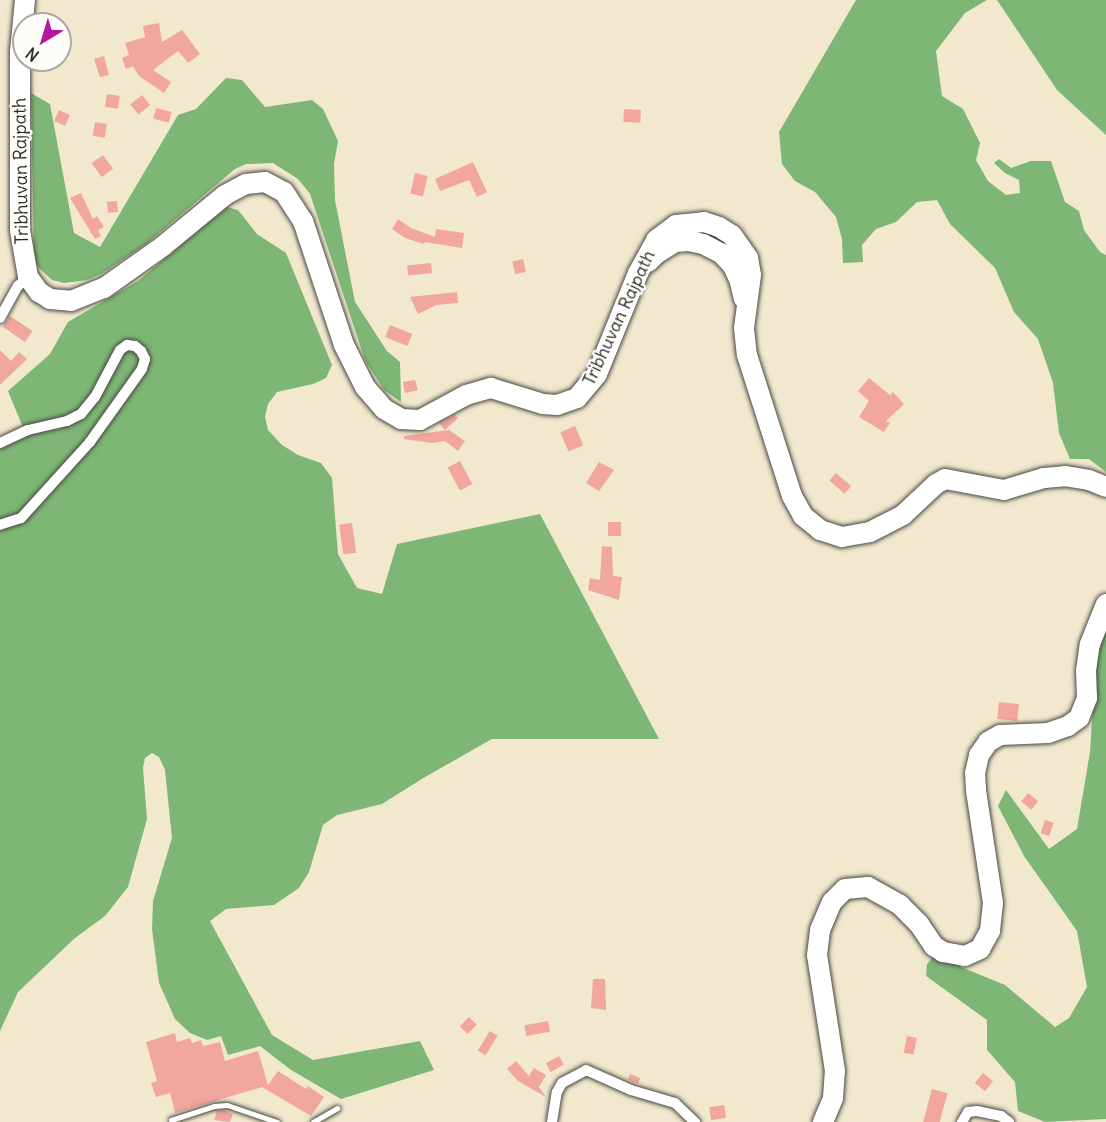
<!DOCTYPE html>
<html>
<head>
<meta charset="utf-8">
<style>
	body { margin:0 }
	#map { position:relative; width:1106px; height:1122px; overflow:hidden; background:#f2e8ce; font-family:Delius,sans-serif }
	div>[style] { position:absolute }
	.forest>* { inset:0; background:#7eb775 }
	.building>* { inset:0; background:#f1a69e; transform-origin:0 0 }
	.roads { filter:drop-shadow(0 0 2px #494743) drop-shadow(0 0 2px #494743) }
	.lane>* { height:5px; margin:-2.5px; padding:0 2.5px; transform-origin:2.5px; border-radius:2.5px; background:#fff }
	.street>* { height:10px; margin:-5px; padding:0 5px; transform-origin:5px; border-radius:5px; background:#fff }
	.highway>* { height:20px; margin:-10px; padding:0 10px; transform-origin:10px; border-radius:10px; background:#fff }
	span { translate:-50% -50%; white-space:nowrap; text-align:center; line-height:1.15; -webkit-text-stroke:5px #fdfcf7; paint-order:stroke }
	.street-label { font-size:18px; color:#2b2b2b }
	.north { position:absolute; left:12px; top:12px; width:60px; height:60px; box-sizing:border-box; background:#fdfcf7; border:2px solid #a9a8a5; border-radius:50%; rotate:218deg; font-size:16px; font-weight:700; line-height:24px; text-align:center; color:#2b2b2b }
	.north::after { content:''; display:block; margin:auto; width:21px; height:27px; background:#b5179e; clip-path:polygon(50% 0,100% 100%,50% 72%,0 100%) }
</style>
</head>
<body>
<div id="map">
	<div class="forest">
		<i style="clip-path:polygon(856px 0,987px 0,965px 13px,936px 51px,942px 96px,963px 109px,980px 143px,976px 160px,988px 181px,1006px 195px,1020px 193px,1019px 180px,1005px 173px,994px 163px,999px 159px,1011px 168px,1031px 161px,1051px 161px,1065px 202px,1079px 211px,1084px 230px,1100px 252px,1106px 255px,1106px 472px,1089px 459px,1070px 459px,1059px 433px,1053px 383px,1038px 339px,1014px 312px,995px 268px,950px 224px,937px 200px,917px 202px,896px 222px,876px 229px,862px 245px,863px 262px,843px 263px,842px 239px,836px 217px,815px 192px,795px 181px,782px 164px,779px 132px)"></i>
		<i style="clip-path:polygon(997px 0,1106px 0,1106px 135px,1057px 90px)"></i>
		<i style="clip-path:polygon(226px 78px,242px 80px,265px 107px,312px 100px,323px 109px,338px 141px,334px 164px,335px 200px,355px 302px,387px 351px,400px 362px,401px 402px,384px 390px,365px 360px,310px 194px,298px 179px,273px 163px,246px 164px,235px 169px,146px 244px,101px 274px,87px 280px,64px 283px,52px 280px,38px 267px,34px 257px,31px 93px,50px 104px,74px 233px,100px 247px,178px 115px,196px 109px)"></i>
		<i style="clip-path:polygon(227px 207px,238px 210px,257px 234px,286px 253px,332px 365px,326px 378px,313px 384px,277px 392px,268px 404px,265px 417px,268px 430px,282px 445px,298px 455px,321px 463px,332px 478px,338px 554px,357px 588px,382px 594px,397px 544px,540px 514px,659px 739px,492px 739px,425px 777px,382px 804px,337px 815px,323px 825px,309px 872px,299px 888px,274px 905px,226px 909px,210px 921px,272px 1035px,313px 1060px,420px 1041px,434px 1070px,341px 1099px,291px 1070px,260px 1046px,228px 1055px,221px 1036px,207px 1040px,190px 1033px,175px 1019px,159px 983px,152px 929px,153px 901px,172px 838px,165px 770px,159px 757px,152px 753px,145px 758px,143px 768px,147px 819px,128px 887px,105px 916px,75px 938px,18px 992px,0 1031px,0 449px,26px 435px,8px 391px,50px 354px,68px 322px,138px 281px)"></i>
		<i style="clip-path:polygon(1106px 629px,1106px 1119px,1045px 1122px,1018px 1111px,1015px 1082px,987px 1050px,987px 1020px,926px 976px,927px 964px,934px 956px,1005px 985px,1055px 1027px,1069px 1018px,1087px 987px,1077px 931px,1024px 856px,998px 806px,1006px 790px,1049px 849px,1077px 829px,1090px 752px,1097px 642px)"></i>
	</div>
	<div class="building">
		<i style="clip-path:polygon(159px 23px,162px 42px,182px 30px,200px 54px,188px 63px,178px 51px,153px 70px,171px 82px,164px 93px,139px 76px,133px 66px,126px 69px,122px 58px,129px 55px,125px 43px,145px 37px,143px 26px)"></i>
		<i style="clip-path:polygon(104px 56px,109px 75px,100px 77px,94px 59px)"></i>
		<i style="left:107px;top:94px;width:13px;height:13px;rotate:9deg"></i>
		<i style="left:142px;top:95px;width:13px;height:15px;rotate:51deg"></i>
		<i style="left:156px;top:108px;width:16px;height:11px;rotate:14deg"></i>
		<i style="left:624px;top:109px;width:17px;height:13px;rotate:3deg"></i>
		<i style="left:59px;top:110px;width:12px;height:12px;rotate:24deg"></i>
		<i style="left:95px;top:122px;width:12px;height:14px;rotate:9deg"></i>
		<i style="left:103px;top:155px;width:17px;height:14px;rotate:54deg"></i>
		<i style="clip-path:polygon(473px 162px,487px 192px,477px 197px,469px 180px,440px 191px,435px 179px)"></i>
		<i style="left:415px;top:173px;width:13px;height:21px;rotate:13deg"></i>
		<i style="clip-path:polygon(81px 193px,93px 219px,97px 216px,104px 227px,98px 230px,101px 236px,95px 239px,70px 198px)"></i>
		<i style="left:117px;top:201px;width:11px;height:10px;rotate:85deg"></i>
		<i style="clip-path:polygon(398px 219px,411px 228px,435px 237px,436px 229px,464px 233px,462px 248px,425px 242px,424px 244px,405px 238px,392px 229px)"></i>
		<i style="left:523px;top:259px;width:13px;height:11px;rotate:77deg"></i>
		<i style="left:431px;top:263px;width:10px;height:24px;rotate:84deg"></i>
		<i style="clip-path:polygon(457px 292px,458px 303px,436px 305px,418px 314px,410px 297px)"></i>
		<i style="left:10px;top:316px;width:27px;height:13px;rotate:34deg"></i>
		<i style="left:390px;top:325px;width:24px;height:13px;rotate:22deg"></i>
		<i style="clip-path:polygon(0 350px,11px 361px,19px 352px,27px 359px,0 385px)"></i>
		<i style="clip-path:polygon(869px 378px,890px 395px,893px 392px,904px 404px,886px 421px,890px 423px,884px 432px,859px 417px,869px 401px,858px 391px)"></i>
		<i style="clip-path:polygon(415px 380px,418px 390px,405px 393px,403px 382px)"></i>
		<i style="clip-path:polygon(455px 415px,458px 418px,445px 430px,439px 423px)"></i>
		<i style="left:575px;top:426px;width:21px;height:16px;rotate:67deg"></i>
		<i style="clip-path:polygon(449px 430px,465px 441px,458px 451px,445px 441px,432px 443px,404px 439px,404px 436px)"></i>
		<i style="left:460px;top:461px;width:26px;height:14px;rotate:62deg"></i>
		<i style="clip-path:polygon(599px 462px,614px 470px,599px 491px,586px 483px)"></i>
		<i style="left:836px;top:473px;width:20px;height:10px;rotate:41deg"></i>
		<i style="left:608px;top:522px;width:13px;height:14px"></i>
		<i style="left:352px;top:523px;width:30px;height:13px;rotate:82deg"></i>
		<i style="clip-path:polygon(602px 546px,612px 547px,613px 576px,622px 577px,619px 600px,588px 590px,590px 578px,600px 580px)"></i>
		<i style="left:999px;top:702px;width:20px;height:17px;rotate:6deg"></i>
		<i style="left:1028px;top:793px;width:13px;height:11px;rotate:39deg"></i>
		<i style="left:1045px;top:820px;width:9px;height:14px;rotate:18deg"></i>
		<i style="clip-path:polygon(593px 979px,605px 979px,606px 1010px,591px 1008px)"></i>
		<i style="left:469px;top:1017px;width:11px;height:13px;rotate:45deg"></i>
		<i style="left:548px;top:1021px;width:11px;height:24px;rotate:80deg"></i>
		<i style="left:490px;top:1031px;width:9px;height:23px;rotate:32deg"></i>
		<i style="clip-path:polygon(175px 1033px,177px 1042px,190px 1038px,192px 1043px,201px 1040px,203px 1046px,220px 1042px,225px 1061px,258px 1051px,268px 1085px,278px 1071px,306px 1089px,308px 1086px,324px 1097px,311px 1116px,262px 1087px,175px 1113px,170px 1093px,156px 1097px,151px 1083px,157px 1081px,146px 1042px)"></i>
		<i style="left:907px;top:1036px;width:10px;height:17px;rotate:11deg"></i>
		<i style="left:559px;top:1056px;width:10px;height:15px;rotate:61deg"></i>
		<i style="clip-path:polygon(516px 1061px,529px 1076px,534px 1068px,546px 1075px,539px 1087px,546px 1097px,518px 1081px,507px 1069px)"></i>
		<i style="left:983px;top:1073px;width:13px;height:13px;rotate:39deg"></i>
		<i style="left:630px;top:1074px;width:11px;height:6px;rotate:22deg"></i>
		<i style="left:932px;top:1089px;width:16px;height:34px;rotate:15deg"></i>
		<i style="left:724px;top:1105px;width:13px;height:15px;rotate:81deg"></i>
		<i style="clip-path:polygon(223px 1110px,233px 1114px,230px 1122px,214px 1120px,217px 1111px)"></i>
	</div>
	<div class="roads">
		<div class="lane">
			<i style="left:171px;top:1120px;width:45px;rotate:-18deg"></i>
			<i style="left:214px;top:1106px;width:13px;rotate:-4deg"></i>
			<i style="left:227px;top:1105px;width:53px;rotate:18.8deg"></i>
			<i style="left:313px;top:1122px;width:28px;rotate:-30deg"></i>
		</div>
		<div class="street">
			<i style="left:0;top:318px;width:37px;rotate:-61deg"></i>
			<i style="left:18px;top:286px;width:13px;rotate:-42deg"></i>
			<i style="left:0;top:443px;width:31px;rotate:-25deg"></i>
			<i style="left:28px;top:430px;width:40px;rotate:-13deg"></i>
			<i style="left:67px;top:421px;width:16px;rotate:-27deg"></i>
			<i style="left:81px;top:414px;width:22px;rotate:-51deg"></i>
			<i style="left:95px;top:397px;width:53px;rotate:-62deg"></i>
			<i style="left:120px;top:350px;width:9px;rotate:-36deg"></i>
			<i style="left:127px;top:345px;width:8px;rotate:7deg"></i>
			<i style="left:135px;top:346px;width:8px;rotate:40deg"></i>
			<i style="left:141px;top:351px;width:9px;rotate:63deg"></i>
			<i style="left:145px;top:359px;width:10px;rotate:107deg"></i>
			<i style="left:142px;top:369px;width:90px;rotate:125.5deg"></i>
			<i style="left:90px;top:442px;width:103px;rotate:132.2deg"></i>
			<i style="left:21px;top:518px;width:22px;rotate:162deg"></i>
			<i style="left:552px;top:1122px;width:30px;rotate:-81deg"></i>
			<i style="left:557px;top:1092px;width:10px;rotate:-61deg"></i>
			<i style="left:562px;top:1083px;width:27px;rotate:-28deg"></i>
			<i style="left:586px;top:1070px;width:49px;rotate:24deg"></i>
			<i style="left:631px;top:1090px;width:46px;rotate:16.5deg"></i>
			<i style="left:675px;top:1103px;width:28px;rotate:44deg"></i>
			<i style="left:962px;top:1122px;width:12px;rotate:-59deg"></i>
			<i style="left:968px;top:1112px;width:9px;rotate:-6deg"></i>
			<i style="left:977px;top:1111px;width:25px;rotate:12deg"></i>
			<i style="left:1001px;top:1116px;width:10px;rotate:37deg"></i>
		</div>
		<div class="highway">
			<i style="left:25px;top:0;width:52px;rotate:95.5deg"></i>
			<i style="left:20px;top:52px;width:178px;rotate:90deg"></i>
			<i style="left:20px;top:230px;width:48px;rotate:80.3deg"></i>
			<i style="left:28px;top:277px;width:19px;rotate:54deg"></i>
			<i style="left:39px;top:292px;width:13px;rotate:32deg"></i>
			<i style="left:50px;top:299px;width:21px;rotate:5deg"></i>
			<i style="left:71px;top:301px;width:35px;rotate:-22deg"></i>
			<i style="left:104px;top:288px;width:72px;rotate:-35.4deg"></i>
			<i style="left:163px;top:246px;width:80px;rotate:-39.4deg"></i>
			<i style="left:225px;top:195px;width:24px;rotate:-28deg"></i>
			<i style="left:246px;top:184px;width:19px;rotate:-6deg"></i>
			<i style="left:265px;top:182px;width:21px;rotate:28deg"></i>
			<i style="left:284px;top:192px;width:35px;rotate:57deg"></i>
			<i style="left:303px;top:221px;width:131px;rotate:71.7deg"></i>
			<i style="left:344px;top:345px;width:47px;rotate:63.4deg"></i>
			<i style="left:365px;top:387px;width:29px;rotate:49deg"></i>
			<i style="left:384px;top:409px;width:20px;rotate:30deg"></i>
			<i style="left:401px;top:419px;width:19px;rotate:3deg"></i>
			<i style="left:420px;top:420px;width:52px;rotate:-28.5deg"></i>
			<i style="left:466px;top:395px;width:26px;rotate:-16deg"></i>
			<i style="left:491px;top:388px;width:54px;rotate:17.1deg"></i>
			<i style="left:543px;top:404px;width:14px;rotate:4deg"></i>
			<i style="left:557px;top:405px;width:21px;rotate:-19deg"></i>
			<i style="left:577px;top:398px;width:31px;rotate:-50deg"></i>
			<i style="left:597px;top:374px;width:109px;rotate:-67.9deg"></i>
			<i style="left:638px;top:273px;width:38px;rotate:-61deg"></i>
			<i style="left:656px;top:240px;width:25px;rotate:-37deg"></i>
			<i style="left:676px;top:225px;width:28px;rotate:-6deg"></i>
			<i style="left:704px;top:222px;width:16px;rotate:18deg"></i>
			<i style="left:719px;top:227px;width:15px;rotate:32deg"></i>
			<i style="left:732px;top:235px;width:28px;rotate:55deg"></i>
			<i style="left:748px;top:258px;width:17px;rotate:80deg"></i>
			<i style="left:751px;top:275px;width:53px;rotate:97.5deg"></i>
			<i style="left:744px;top:328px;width:27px;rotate:84deg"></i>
			<i style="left:747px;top:355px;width:148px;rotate:72.3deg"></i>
			<i style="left:792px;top:496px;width:23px;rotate:61deg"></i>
			<i style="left:803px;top:516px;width:22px;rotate:39deg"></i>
			<i style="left:820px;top:530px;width:23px;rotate:18deg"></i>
			<i style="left:842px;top:537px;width:28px;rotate:-10deg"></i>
			<i style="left:870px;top:532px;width:37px;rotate:-27deg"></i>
			<i style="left:903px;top:515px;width:45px;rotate:-43.2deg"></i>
			<i style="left:936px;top:484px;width:10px;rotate:-29deg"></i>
			<i style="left:945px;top:479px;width:60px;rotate:10.6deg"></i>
			<i style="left:1004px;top:490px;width:42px;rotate:-16.7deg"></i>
			<i style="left:1044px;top:478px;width:21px;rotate:-5deg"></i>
			<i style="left:1065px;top:476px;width:24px;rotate:9deg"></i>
			<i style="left:1089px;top:480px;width:18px;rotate:22deg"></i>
			<i style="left:648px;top:262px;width:11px;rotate:-45deg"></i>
			<i style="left:656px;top:254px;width:22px;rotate:-32deg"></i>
			<i style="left:675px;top:242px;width:13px;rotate:-4deg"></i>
			<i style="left:688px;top:241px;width:15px;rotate:11deg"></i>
			<i style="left:703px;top:244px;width:20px;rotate:27deg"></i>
			<i style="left:721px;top:253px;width:18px;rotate:47deg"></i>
			<i style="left:733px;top:266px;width:17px;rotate:66deg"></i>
			<i style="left:740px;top:282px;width:17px;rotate:77deg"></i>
			<i style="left:823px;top:1122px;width:26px;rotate:-67deg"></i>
			<i style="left:833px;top:1098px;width:27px;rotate:-86deg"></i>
			<i style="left:835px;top:1071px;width:117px;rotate:-98.8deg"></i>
			<i style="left:817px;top:955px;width:25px;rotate:-83deg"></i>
			<i style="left:820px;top:930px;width:30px;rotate:-67deg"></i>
			<i style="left:832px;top:902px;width:18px;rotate:-45deg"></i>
			<i style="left:845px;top:889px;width:23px;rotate:-5deg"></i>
			<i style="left:868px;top:887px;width:37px;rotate:29deg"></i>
			<i style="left:900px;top:905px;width:27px;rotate:45deg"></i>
			<i style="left:919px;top:924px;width:27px;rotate:56deg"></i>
			<i style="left:934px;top:946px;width:11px;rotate:34deg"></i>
			<i style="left:943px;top:952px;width:22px;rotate:10deg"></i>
			<i style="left:965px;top:956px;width:17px;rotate:-25deg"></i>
			<i style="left:980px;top:949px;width:21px;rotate:-61deg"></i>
			<i style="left:990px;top:931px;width:28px;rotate:-84deg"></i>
			<i style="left:993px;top:903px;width:114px;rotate:-98.6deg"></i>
			<i style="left:976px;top:790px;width:17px;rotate:-93deg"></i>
			<i style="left:975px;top:773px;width:18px;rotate:-77deg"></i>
			<i style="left:979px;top:755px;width:16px;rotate:-55deg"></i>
			<i style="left:988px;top:742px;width:14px;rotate:-30deg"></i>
			<i style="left:1000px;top:735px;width:48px;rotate:-2.4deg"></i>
			<i style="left:1048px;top:733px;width:21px;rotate:-19deg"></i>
			<i style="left:1068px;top:726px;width:14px;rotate:-36deg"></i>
			<i style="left:1079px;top:718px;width:22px;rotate:-68deg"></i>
			<i style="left:1087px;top:698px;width:27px;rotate:-92deg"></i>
			<i style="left:1086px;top:671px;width:27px;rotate:-82deg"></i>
			<i style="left:1090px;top:644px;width:43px;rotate:-68.2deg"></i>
		</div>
	</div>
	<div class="street-label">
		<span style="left:21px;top:171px;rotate:-91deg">Tribhuvan Rajpath</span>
		<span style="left:619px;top:318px;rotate:-65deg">Tribhuvan Rajpath</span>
	</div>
	<div class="north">N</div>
</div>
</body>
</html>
